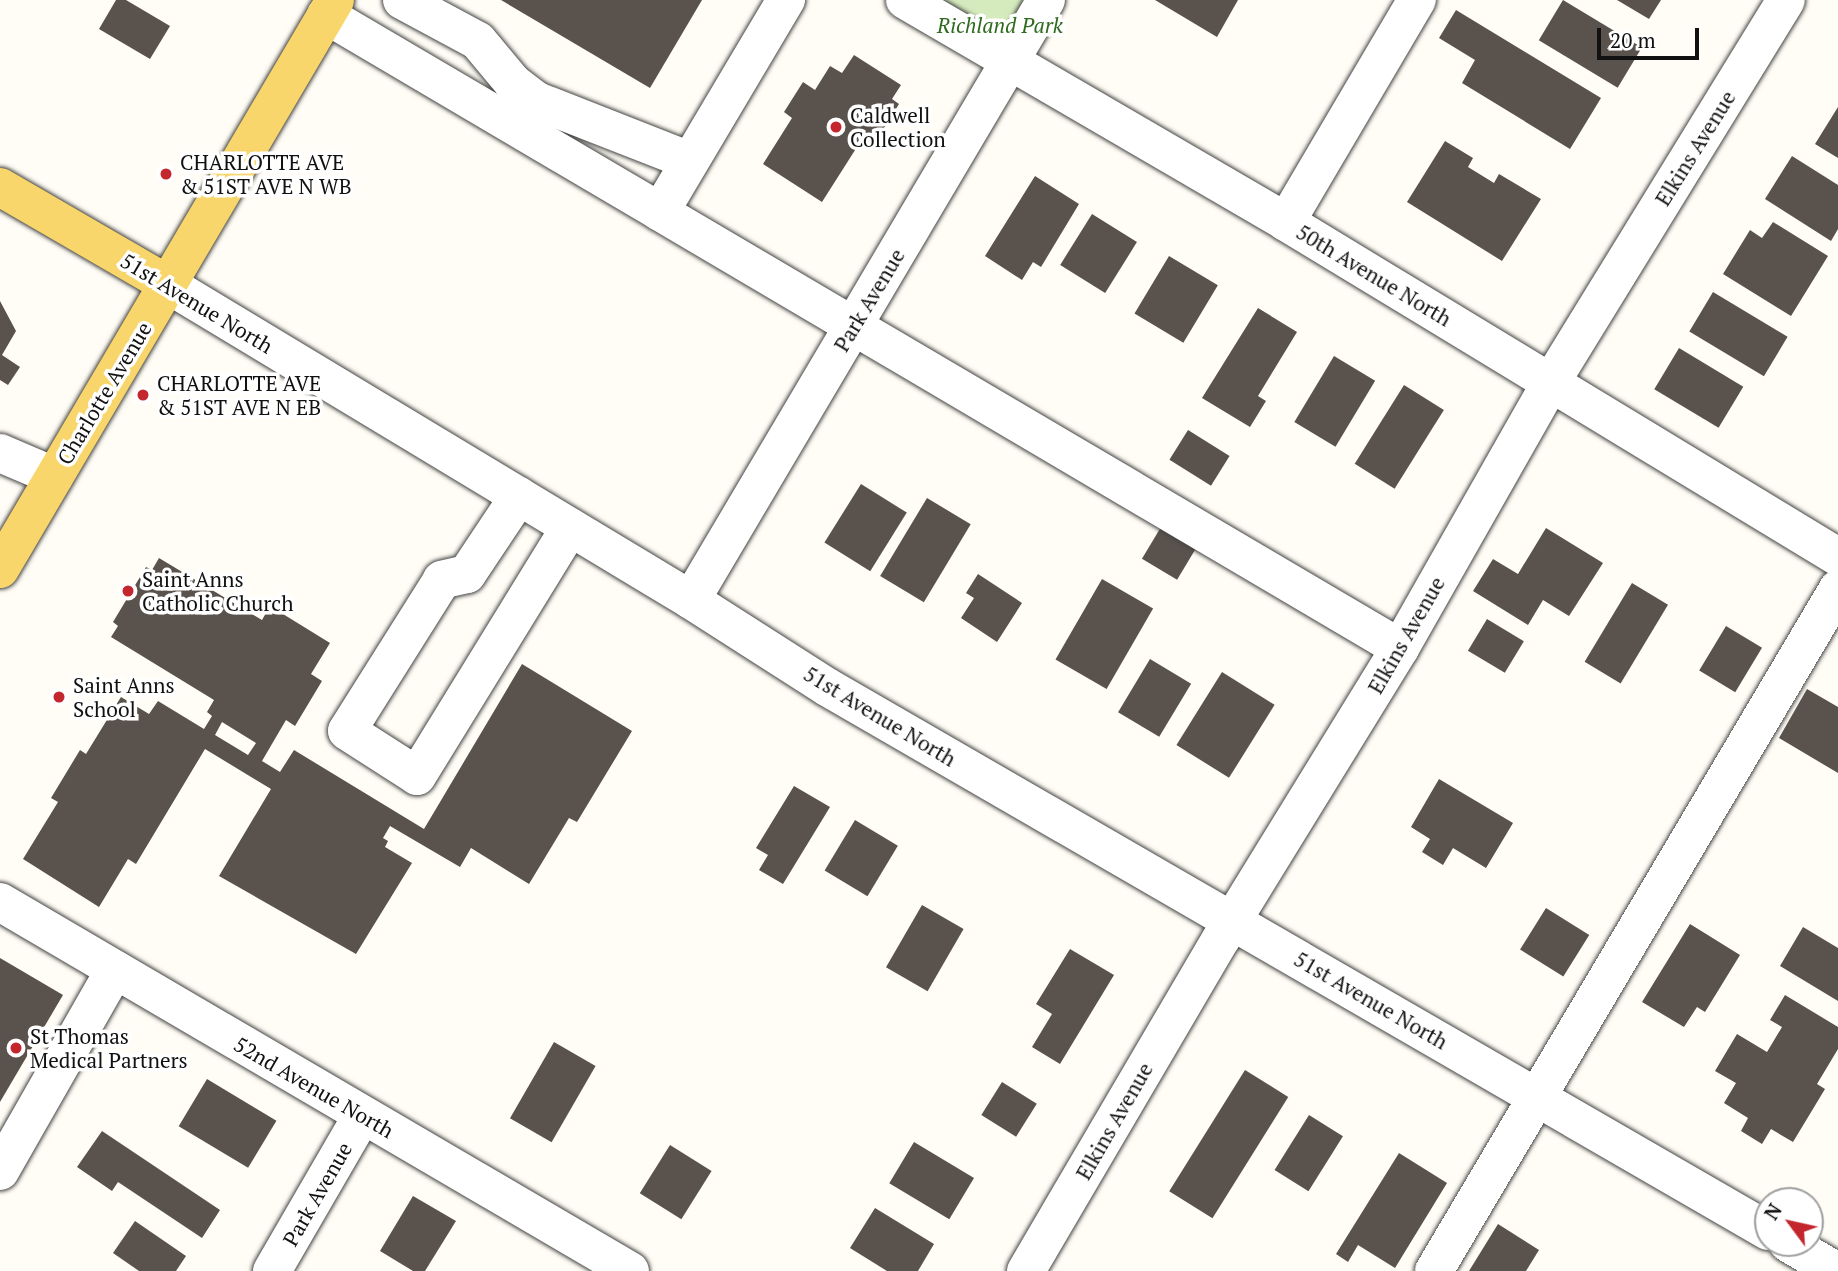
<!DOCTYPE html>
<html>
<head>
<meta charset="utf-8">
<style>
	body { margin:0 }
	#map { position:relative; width:1838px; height:1271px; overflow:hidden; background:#fffdf5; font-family:"PT Serif",serif }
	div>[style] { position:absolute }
	.green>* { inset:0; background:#d5ebbd }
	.building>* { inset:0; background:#5a524d; transform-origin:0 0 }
	.roads { filter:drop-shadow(0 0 2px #444) drop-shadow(0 0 2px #444) }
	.minor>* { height:38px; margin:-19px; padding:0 19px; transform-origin:19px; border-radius:19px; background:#fff }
	.major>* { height:38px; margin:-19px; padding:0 19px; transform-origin:19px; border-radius:19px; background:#f9d66b }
	.dots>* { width:19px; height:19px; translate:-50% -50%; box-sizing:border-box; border:4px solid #fff; border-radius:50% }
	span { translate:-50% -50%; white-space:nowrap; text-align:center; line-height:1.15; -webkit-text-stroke:7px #fff; paint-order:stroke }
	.park-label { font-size:21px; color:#2f6b1f; font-style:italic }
	.poi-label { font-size:21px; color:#111 }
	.left { translate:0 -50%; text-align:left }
	.street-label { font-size:21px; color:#111 }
	.north { position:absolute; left:1754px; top:1187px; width:70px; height:70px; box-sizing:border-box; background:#fff; border:2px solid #a0a0a0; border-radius:50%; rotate:303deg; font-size:19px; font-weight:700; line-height:28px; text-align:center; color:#111 }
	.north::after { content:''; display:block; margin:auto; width:24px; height:32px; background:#c4262e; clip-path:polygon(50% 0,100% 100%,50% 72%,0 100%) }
	.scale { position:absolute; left:1597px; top:28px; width:102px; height:32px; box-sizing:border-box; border:4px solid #111; border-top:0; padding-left:9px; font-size:21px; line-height:24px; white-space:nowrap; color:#111; -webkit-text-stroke:5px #fff; paint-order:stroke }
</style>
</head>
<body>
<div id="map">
	<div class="green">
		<i style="clip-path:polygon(905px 0,1045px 0,1009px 61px)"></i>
	</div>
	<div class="building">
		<i style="clip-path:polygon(116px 0,126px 0,170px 26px,150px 59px,99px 29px)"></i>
		<i style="clip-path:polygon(501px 0,702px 0,650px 88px)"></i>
		<i style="clip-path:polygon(1155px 0,1238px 0,1217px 37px)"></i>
		<i style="left:1563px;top:0;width:92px;height:47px;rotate:31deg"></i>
		<i style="clip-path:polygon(1617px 0,1661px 0,1649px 19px)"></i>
		<i style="clip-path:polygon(1456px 10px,1601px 98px,1570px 149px,1462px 83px,1475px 60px,1439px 38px)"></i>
		<i style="clip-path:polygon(854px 55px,901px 85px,892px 99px,899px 104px,875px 143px,864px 136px,822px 202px,763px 164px,792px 118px,784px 112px,803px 82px,815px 90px,830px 66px,842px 73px)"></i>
		<i style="clip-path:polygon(1838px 107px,1838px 158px,1815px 144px)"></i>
		<i style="clip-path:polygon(1445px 141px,1473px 158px,1468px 167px,1494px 183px,1499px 174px,1541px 199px,1502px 261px,1407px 202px)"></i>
		<i style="clip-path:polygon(1792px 156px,1838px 185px,1838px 229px,1831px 241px,1765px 199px)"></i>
		<i style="clip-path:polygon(1035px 176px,1079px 204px,1041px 267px,1033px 262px,1022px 280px,985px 256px)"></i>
		<i style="left:1092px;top:214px;width:53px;height:60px;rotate:32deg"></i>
		<i style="clip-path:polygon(1773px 222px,1828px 256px,1791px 316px,1723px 274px,1750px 230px,1762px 238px)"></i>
		<i style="left:1169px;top:256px;width:57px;height:67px;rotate:31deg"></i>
		<i style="left:1713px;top:292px;width:87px;height:46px;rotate:31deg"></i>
		<i style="clip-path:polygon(0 301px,16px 331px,2px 355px,20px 367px,8px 385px,0 380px)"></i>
		<i style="clip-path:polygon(1258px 308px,1297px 332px,1258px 396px,1266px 401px,1250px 427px,1202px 398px)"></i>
		<i style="left:1679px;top:348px;width:75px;height:48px;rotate:31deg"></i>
		<i style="left:1334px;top:356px;width:48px;height:77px;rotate:31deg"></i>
		<i style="left:1404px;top:385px;width:47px;height:93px;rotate:32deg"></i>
		<i style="left:1188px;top:430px;width:49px;height:35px;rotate:32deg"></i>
		<i style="left:861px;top:484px;width:54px;height:69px;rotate:32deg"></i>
		<i style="left:927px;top:498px;width:51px;height:91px;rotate:31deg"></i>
		<i style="left:1161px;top:527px;width:41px;height:37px;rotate:31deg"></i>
		<i style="clip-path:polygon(1546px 528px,1603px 563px,1569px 616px,1543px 600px,1528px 625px,1473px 591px,1493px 559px,1518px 574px)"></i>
		<i style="clip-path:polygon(evenodd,159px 558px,262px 620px,270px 606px,330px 643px,311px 674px,322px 681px,295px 726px,286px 720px,262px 761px,280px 772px,294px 750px,424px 829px,522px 664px,632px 731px,577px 822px,569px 818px,529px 884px,471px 848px,460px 867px,390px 826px,383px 838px,388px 841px,385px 847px,412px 863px,356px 954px,219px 876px,271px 789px,205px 749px,136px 864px,128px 859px,99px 907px,23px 859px,58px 802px,51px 798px,80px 750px,86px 754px,121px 697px,149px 714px,158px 701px,204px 729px,212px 716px,207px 712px,214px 700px,111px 637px,118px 626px,113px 622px,146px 567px,152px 570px,159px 558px,222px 722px,256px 743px,248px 755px,215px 735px,222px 722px)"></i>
		<i style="clip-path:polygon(978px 574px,1022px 603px,997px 642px,961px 618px,974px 598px,966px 593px)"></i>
		<i style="left:1102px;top:579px;width:59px;height:93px;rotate:30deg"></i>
		<i style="left:1632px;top:583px;width:42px;height:92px;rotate:31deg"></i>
		<i style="left:1487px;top:619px;width:43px;height:37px;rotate:31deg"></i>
		<i style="left:1726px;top:626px;width:42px;height:52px;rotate:31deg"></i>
		<i style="left:1150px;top:659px;width:48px;height:62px;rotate:31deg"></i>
		<i style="left:1222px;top:672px;width:62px;height:86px;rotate:32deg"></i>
		<i style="clip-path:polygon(1807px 689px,1838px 707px,1838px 773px,1779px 738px)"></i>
		<i style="clip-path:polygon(1439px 779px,1513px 823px,1486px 868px,1453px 848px,1443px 865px,1422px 852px,1430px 839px,1411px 827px)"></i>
		<i style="clip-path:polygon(794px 786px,830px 807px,783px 884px,759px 870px,768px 855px,756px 848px)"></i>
		<i style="left:855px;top:820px;width:50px;height:59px;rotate:31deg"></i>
		<i style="left:922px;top:905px;width:48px;height:72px;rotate:30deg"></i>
		<i style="left:1546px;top:908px;width:51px;height:49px;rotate:32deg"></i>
		<i style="clip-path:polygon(1690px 924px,1740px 955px,1705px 1012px,1697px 1007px,1684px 1027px,1642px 1002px)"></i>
		<i style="clip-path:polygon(1803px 927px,1838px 948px,1838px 1001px,1780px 966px)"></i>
		<i style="clip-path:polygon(1070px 949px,1114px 975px,1060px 1064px,1032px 1047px,1052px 1014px,1036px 1004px)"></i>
		<i style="clip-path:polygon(0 958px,63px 995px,0 1102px)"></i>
		<i style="clip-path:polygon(1785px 995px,1838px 1027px,1838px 1049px,1817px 1084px,1825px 1089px,1793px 1142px,1771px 1129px,1762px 1144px,1741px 1131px,1748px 1118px,1724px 1103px,1736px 1083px,1715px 1071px,1737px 1034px,1767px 1052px,1782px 1027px,1770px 1020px)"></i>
		<i style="left:554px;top:1042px;width:48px;height:88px;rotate:30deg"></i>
		<i style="left:1245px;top:1070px;width:51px;height:143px;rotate:32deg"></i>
		<i style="left:207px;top:1079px;width:81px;height:55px;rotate:31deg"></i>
		<i style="left:1002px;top:1082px;width:41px;height:39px;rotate:32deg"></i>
		<i style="left:1309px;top:1115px;width:40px;height:65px;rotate:32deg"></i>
		<i style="clip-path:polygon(102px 1131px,220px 1210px,202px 1238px,118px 1182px,112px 1191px,77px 1167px)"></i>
		<i style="left:914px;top:1142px;width:70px;height:48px;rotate:31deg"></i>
		<i style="left:670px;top:1145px;width:49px;height:57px;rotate:32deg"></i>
		<i style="clip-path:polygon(1399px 1153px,1447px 1183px,1395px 1268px,1358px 1245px,1348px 1262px,1336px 1254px)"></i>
		<i style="clip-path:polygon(413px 1196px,456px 1221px,425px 1271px,413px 1271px,380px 1251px)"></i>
		<i style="clip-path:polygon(875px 1208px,934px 1244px,918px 1271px,887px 1271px,850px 1248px)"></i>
		<i style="clip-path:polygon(135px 1221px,186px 1256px,176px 1271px,139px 1271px,113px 1253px)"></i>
		<i style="clip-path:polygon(1498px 1224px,1539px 1250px,1526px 1271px,1469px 1271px)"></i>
	</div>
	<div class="roads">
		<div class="minor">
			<i style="left:402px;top:0;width:86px;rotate:28.3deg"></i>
			<i style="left:478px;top:41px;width:55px;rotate:50.2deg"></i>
			<i style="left:513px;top:83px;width:30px;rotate:37deg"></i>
			<i style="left:537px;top:101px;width:164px;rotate:21.4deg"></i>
			<i style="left:905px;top:0;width:441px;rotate:30.2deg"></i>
			<i style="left:1286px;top:222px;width:646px;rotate:31.25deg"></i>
			<i style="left:326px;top:15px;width:388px;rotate:30.5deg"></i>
			<i style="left:660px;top:212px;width:247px;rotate:-59.3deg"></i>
			<i style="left:660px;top:212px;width:859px;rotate:30.51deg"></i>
			<i style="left:1286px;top:222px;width:258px;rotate:-59.5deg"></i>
			<i style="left:167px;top:284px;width:612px;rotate:31.09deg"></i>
			<i style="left:691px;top:600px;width:161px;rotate:32.6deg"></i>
			<i style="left:827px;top:687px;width:1087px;rotate:30.03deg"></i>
			<i style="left:0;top:453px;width:59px;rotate:23.1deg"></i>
			<i style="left:519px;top:496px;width:94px;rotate:123.7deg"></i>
			<i style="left:467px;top:574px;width:26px;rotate:167deg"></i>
			<i style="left:442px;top:580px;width:178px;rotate:122.2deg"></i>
			<i style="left:347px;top:731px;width:83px;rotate:32.7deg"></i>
			<i style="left:417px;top:776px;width:292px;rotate:-58.4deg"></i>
			<i style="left:691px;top:600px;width:697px;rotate:-59.39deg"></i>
			<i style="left:0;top:902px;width:730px;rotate:30.36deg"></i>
			<i style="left:0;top:1171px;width:232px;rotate:-60.3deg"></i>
			<i style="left:1788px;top:1243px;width:56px;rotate:30.3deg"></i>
			<i style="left:272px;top:1271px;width:179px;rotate:-59.9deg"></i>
			<i style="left:1026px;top:1271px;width:385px;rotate:-59.6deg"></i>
			<i style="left:1221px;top:939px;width:342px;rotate:-58.4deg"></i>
			<i style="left:1400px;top:648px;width:306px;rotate:-60.4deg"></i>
			<i style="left:1551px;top:382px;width:448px;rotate:-58.4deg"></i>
			<i style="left:1434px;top:1271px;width:793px;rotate:-59.36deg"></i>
		</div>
		<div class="major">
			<i style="left:0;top:187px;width:193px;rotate:30.1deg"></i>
			<i style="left:0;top:569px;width:660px;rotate:-59.51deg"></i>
		</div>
	</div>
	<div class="dots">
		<i style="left:836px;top:127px;background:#c4262e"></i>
		<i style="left:166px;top:174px;background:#c4262e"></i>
		<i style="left:143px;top:395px;background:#c4262e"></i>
		<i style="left:128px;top:591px;background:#c4262e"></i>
		<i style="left:59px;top:697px;background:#c4262e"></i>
		<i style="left:16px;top:1048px;background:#c4262e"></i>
	</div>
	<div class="park-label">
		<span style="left:1000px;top:25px">Richland Park</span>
	</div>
	<div class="poi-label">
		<span class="left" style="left:850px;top:127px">Caldwell<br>Collection</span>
		<span class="left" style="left:180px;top:174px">CHARLOTTE AVE<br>&amp; 51ST AVE N WB</span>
		<span class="left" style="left:157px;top:395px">CHARLOTTE AVE<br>&amp; 51ST AVE N EB</span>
		<span class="left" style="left:142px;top:591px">Saint Anns<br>Catholic Church</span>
		<span class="left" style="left:73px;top:697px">Saint Anns<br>School</span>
		<span class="left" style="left:30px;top:1048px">St Thomas<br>Medical Partners</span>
	</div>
	<div class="street-label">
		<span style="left:1695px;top:148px;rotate:-58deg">Elkins Avenue</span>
		<span style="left:1374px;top:275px;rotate:31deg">50th Avenue North</span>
		<span style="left:869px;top:300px;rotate:-59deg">Park Avenue</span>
		<span style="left:197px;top:303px;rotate:31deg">51st Avenue North</span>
		<span style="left:104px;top:393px;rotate:-59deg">Charlotte Avenue</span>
		<span style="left:1406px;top:635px;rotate:-60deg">Elkins Avenue</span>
		<span style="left:880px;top:716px;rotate:31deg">51st Avenue North</span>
		<span style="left:1371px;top:1000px;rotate:30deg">51st Avenue North</span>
		<span style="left:314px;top:1087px;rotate:30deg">52nd Avenue North</span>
		<span style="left:1114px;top:1121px;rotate:-60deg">Elkins Avenue</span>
		<span style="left:317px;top:1194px;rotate:-60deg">Park Avenue</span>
	</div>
	<div class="north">N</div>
	<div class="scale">20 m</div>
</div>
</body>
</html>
